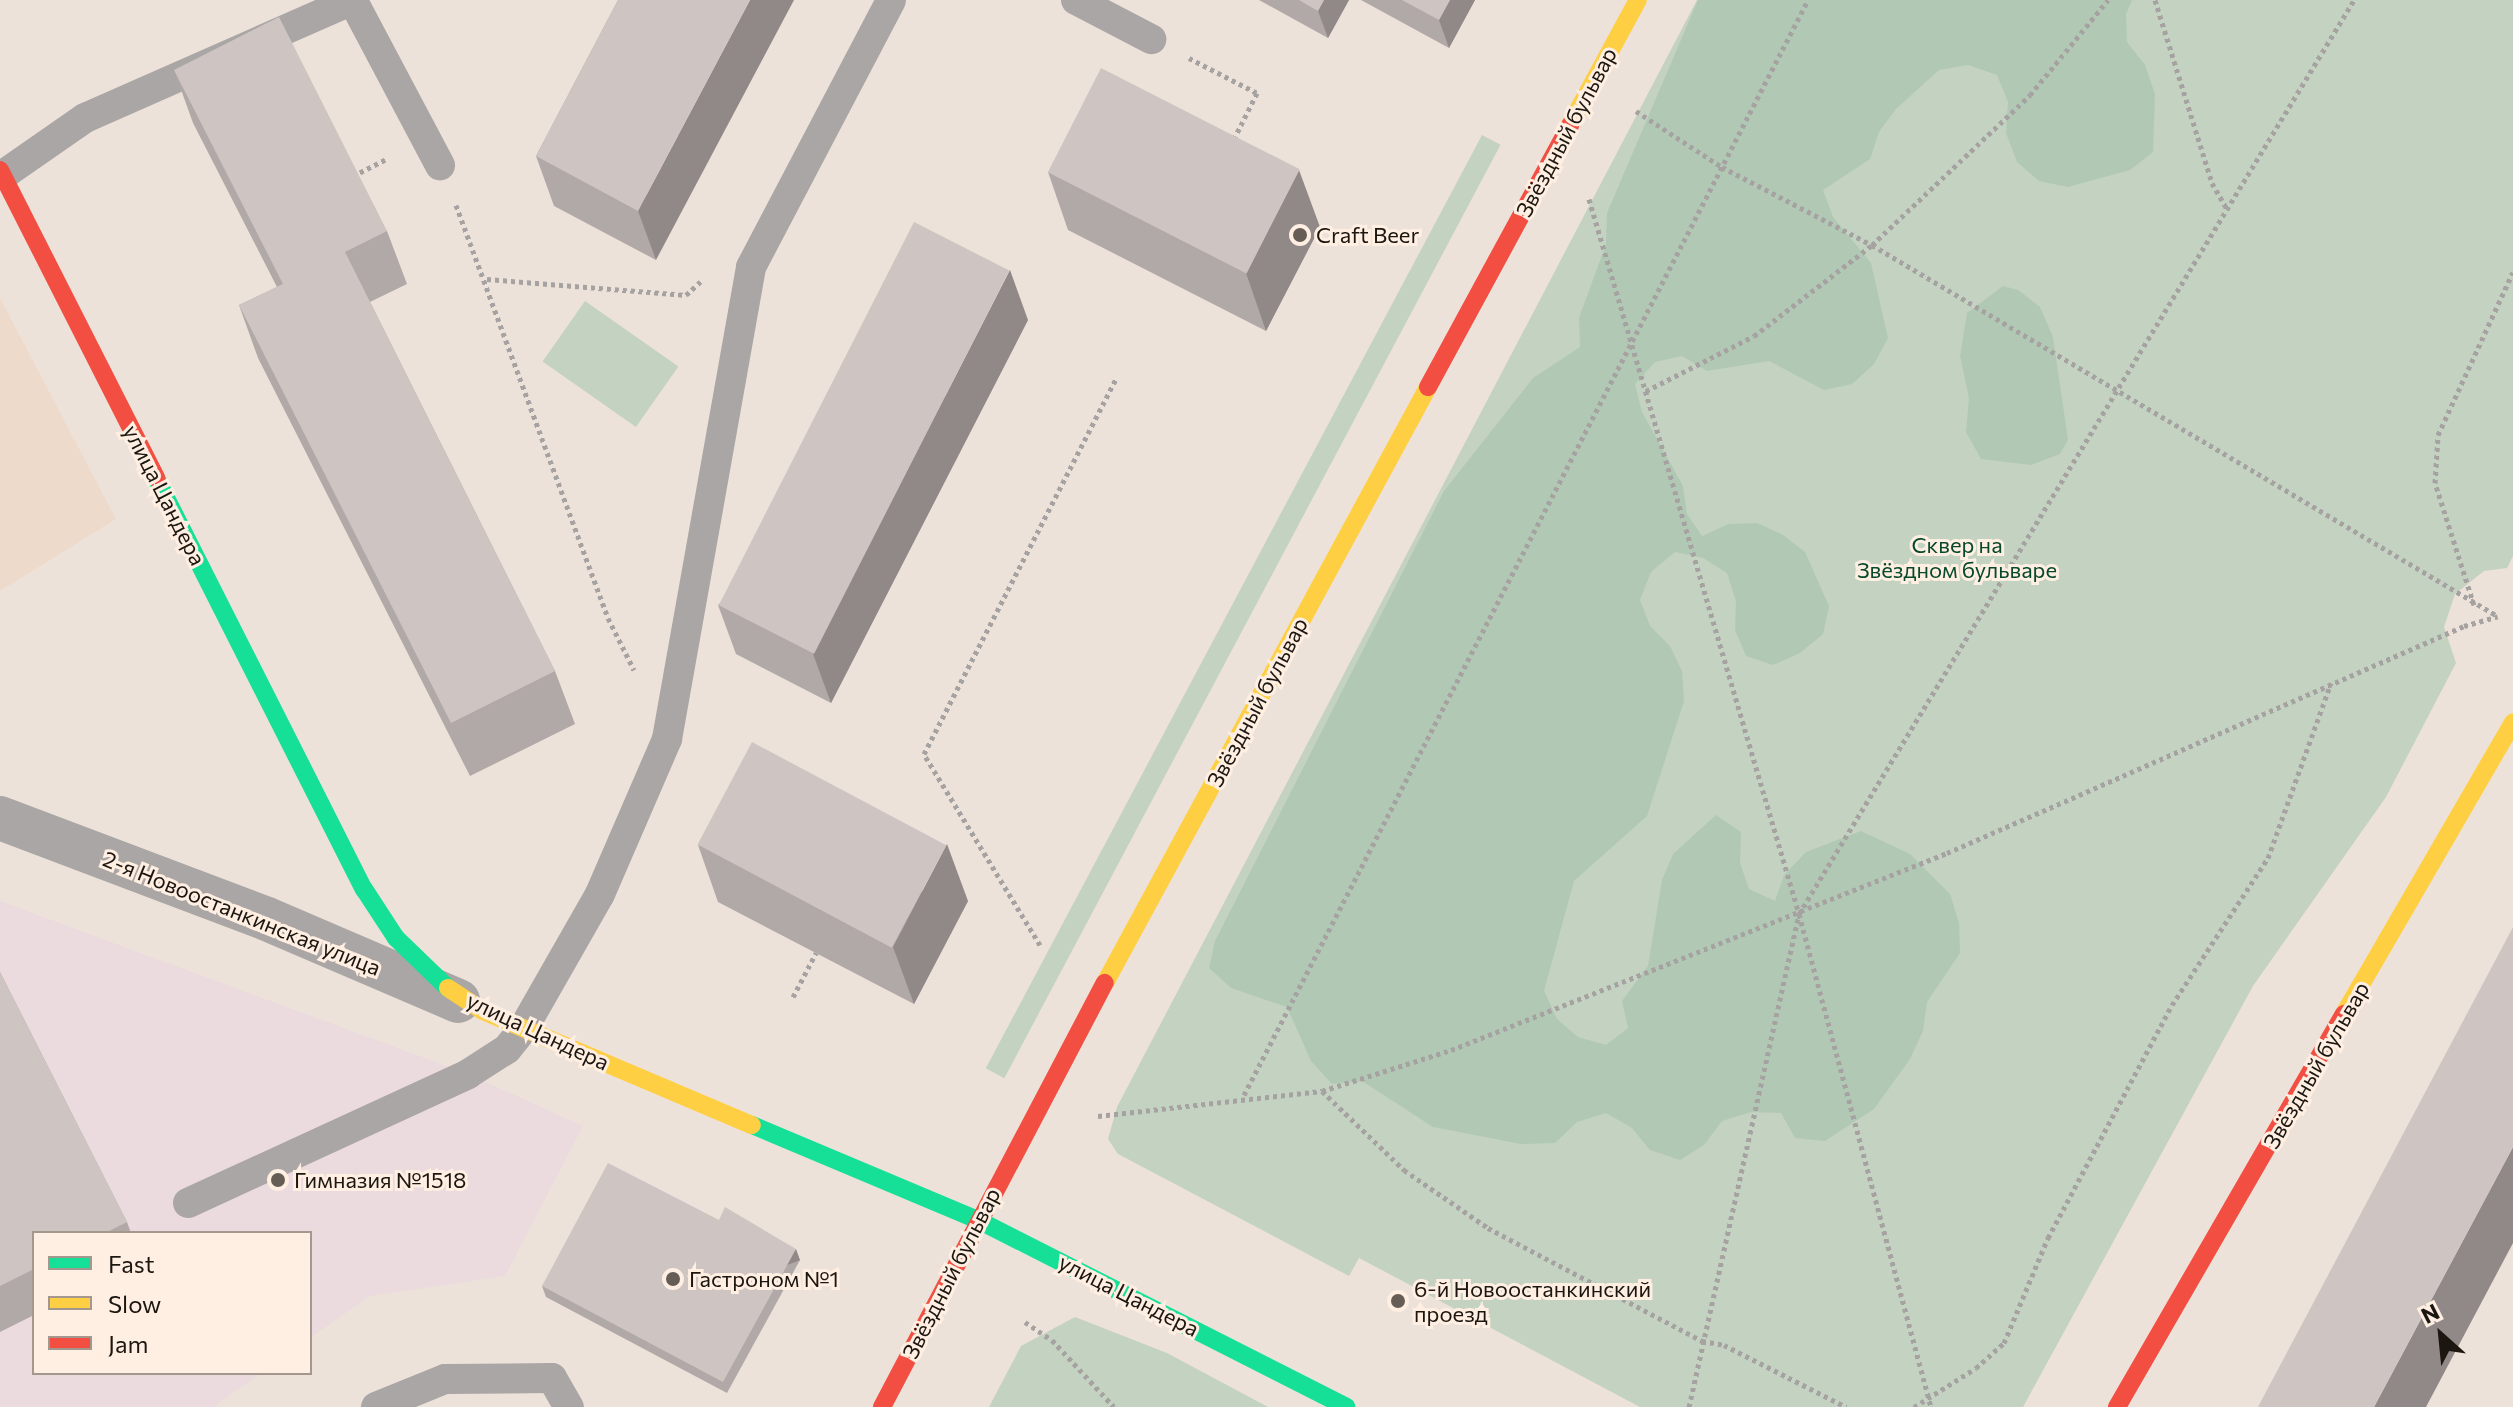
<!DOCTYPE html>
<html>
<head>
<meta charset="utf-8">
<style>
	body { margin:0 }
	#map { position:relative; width:2513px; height:1407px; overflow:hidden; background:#ede2d9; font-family:Commissioner,sans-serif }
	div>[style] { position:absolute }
	.built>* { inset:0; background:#eedacb }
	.education>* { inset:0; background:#ebdade }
	.green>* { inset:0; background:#c3d2c1; transform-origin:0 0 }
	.forest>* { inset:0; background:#b1c9b4 }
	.path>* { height:5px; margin-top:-2.5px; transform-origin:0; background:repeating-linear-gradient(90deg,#a6a2a1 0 4px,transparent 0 8px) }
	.lane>* { height:30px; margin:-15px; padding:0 15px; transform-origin:15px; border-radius:15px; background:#aaa6a5 }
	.street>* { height:44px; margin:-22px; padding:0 22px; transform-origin:22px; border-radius:22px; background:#aaa6a5 }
	.fast>* { height:18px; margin:-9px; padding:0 9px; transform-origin:9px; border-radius:9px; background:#16e098 }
	.slow>* { height:18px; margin:-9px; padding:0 9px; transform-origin:9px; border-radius:9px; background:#ffcf43 }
	.jam>* { height:18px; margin:-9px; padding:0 9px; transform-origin:9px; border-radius:9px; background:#f24e42 }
	.wall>* { inset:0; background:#b1a9a7 }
	.shaded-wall>* { inset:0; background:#908988; transform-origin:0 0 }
	.building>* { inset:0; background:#cec4c2; transform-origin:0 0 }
	.dots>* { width:22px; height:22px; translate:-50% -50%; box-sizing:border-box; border:4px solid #ffefe2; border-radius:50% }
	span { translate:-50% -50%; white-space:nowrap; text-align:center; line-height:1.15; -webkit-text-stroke:6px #ffefe2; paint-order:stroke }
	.street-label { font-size:22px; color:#1c1610 }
	.poi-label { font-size:22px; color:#1c1610 }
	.left { translate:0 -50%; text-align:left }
	.park-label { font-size:22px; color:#06492c }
	.legend { position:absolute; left:32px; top:1231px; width:280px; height:144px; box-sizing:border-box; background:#ffefe2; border:2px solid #a4988e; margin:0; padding:10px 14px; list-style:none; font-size:24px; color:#1c1610 }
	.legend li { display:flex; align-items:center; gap:16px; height:40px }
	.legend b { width:40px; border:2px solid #a4988e }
	.north { position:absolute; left:2401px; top:1295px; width:80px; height:80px; -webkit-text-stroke:6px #ffefe2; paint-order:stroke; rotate:333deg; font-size:22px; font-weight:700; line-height:32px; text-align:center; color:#1c1610 }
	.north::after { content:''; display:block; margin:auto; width:28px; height:36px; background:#1c1610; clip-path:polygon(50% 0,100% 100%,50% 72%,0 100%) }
</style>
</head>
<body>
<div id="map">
	<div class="built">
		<i style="clip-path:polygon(0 298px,116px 519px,0 591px)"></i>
	</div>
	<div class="education">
		<i style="clip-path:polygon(0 901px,468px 1074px,583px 1126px,505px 1276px,370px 1296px,310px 1338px,310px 1233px,34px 1233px,34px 1373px,261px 1373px,213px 1407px,0 1407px)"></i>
	</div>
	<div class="green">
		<i style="clip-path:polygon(1697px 0,2513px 0,2513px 556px,2507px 568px,2484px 571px,2455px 594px,2444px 627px,2456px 663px,2386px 797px,2253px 986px,2023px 1407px,1640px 1407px,1359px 1258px,1349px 1276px,1118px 1154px,1108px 1139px,1117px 1107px)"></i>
		<i style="left:1482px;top:135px;width:21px;height:1057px;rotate:28deg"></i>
		<i style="left:585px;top:301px;width:114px;height:74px;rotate:35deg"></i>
		<i style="clip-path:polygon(1075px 1317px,1167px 1353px,1268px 1407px,989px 1407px,1021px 1346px)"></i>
	</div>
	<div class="forest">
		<i style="clip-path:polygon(1698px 0,2132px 0,2126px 14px,2127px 42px,2145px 65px,2155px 94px,2153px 152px,2130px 170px,2068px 187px,2039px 181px,2017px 162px,2006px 133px,2008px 102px,1997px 75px,1968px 65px,1939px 70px,1896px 109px,1879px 132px,1870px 159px,1823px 190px,1833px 217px,1871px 263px,1888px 338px,1874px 364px,1852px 384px,1824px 390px,1769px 361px,1707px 371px,1682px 356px,1655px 362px,1635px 384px,1642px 412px,1683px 486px,1687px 514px,1702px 536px,1729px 524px,1757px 523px,1783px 535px,1805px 552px,1829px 606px,1823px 634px,1800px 653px,1773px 665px,1746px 656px,1735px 630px,1736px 601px,1727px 573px,1703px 558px,1675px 552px,1651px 572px,1640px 600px,1650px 626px,1670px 646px,1682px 671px,1684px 701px,1647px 816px,1574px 881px,1544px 991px,1557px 1019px,1578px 1037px,1606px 1045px,1628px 1028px,1622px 1001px,1648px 966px,1662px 880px,1673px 854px,1716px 815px,1741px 832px,1740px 863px,1749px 889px,1775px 901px,1784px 875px,1806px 852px,1861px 831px,1910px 854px,1950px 894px,1959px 923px,1960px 953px,1927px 1002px,1923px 1031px,1910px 1059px,1874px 1109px,1825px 1141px,1795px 1138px,1781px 1113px,1751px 1112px,1722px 1121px,1704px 1145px,1680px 1160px,1650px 1150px,1632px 1128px,1606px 1113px,1577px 1122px,1555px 1143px,1521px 1144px,1433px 1127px,1362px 1081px,1332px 1084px,1311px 1061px,1287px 1007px,1231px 988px,1209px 968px,1215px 941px,1444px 491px,1533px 378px,1580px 347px,1579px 318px,1606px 244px,1607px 213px)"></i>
		<i style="clip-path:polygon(2003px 286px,2018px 290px,2040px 307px,2053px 337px,2068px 440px,2060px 454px,2031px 465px,1981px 459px,1966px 432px,1969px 398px,1960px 356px,1967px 313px)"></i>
	</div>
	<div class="path">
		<i style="left:2155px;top:0;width:192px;rotate:72.7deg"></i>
		<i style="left:2212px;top:183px;width:32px;rotate:60deg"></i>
		<i style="left:1189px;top:58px;width:76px;rotate:27.2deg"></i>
		<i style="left:1257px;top:93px;width:54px;rotate:116.6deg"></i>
		<i style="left:1636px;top:111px;width:103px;rotate:33.1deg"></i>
		<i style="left:1722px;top:167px;width:169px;rotate:27.5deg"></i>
		<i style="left:1872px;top:245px;width:725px;rotate:30.67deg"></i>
		<i style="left:353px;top:176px;width:38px;rotate:-27deg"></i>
		<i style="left:1589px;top:199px;width:745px;rotate:73.63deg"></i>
		<i style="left:1799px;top:914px;width:510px;rotate:75.01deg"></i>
		<i style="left:456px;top:205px;width:440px;rotate:69.8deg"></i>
		<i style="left:608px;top:618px;width:58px;rotate:63.4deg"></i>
		<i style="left:487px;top:279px;width:200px;rotate:4.6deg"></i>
		<i style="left:686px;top:295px;width:23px;rotate:-43deg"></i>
		<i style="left:1646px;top:391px;width:121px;rotate:-27deg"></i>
		<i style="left:1754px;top:336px;width:149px;rotate:-37.6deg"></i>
		<i style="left:1872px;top:245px;width:218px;rotate:-43.5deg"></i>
		<i style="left:2030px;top:95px;width:123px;rotate:-50.6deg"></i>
		<i style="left:2474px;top:605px;width:128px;rotate:-107.7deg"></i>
		<i style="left:2435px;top:483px;width:48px;rotate:-86.4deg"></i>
		<i style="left:2438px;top:435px;width:179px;rotate:-65.3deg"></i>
		<i style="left:1040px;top:945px;width:223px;rotate:-121.3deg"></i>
		<i style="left:924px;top:754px;width:421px;rotate:-62.9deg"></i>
		<i style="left:793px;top:997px;width:50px;rotate:-62.4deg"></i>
		<i style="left:1322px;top:1091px;width:114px;rotate:43.9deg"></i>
		<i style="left:1404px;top:1170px;width:102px;rotate:34.6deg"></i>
		<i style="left:1488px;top:1228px;width:242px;rotate:27.8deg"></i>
		<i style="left:1702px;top:1341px;width:22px;rotate:10deg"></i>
		<i style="left:1724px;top:1345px;width:137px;rotate:26.9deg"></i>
		<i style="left:1244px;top:1095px;width:1232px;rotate:-62.75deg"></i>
		<i style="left:1098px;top:1116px;width:225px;rotate:-6.4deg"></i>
		<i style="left:1322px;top:1091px;width:135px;rotate:-17.6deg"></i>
		<i style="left:1451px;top:1050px;width:534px;rotate:-21.66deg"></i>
		<i style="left:1947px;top:853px;width:565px;rotate:-23.7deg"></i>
		<i style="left:2464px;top:626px;width:35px;rotate:-16deg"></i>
		<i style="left:1025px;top:1322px;width:32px;rotate:34deg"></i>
		<i style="left:1052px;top:1340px;width:91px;rotate:47.2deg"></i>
		<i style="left:1689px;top:1407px;width:505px;rotate:-77.42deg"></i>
		<i style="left:1799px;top:914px;width:1069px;rotate:-58.73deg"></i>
		<i style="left:1914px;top:1407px;width:73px;rotate:-32.2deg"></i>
		<i style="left:1976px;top:1368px;width:38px;rotate:-42deg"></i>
		<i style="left:2004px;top:1343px;width:114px;rotate:-67.3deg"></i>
		<i style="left:2048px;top:1238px;width:264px;rotate:-62deg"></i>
		<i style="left:2172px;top:1005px;width:176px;rotate:-56.9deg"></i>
		<i style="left:2268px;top:858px;width:186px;rotate:-70.2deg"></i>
	</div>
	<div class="lane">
		<i style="left:1076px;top:0;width:85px;rotate:27.5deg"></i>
		<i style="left:353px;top:1px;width:186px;rotate:62.1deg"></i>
		<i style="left:3px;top:175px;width:100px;rotate:-34.8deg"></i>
		<i style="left:85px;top:118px;width:292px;rotate:-23.8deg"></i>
		<i style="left:188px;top:1203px;width:308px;rotate:-24.7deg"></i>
		<i style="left:468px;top:1074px;width:46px;rotate:-32.7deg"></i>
		<i style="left:507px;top:1049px;width:26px;rotate:-51deg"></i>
		<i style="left:523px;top:1029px;width:155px;rotate:-60.3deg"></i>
		<i style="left:600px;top:894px;width:169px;rotate:-66.6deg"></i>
		<i style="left:667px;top:739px;width:479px;rotate:-79.9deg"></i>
		<i style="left:751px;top:267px;width:301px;rotate:-62.3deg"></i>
		<i style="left:376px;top:1407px;width:74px;rotate:-22.1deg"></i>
		<i style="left:445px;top:1379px;width:107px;rotate:-0.5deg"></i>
		<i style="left:552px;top:1378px;width:34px;rotate:60deg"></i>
	</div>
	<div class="street">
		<i style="left:0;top:818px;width:285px;rotate:20.7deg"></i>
		<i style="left:267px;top:919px;width:208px;rotate:23.2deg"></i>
	</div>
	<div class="fast">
		<i style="left:156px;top:478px;width:461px;rotate:63.2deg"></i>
		<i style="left:364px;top:889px;width:59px;rotate:56.9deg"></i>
		<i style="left:396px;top:938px;width:72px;rotate:43.9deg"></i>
		<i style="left:752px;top:1125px;width:245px;rotate:22.8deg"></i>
		<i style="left:978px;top:1220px;width:413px;rotate:26.9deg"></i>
	</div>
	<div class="slow">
		<i style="left:1570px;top:125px;width:142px;rotate:-61.5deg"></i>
		<i style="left:1105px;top:983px;width:678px;rotate:-61.54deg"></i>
		<i style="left:448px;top:988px;width:42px;rotate:33.3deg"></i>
		<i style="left:483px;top:1011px;width:292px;rotate:23deg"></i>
		<i style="left:2344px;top:1014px;width:337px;rotate:-59.9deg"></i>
	</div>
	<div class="jam">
		<i style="left:0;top:170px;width:345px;rotate:63.1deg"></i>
		<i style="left:1428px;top:387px;width:298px;rotate:-61.5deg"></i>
		<i style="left:882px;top:1407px;width:479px;rotate:-62.3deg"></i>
		<i style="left:2117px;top:1407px;width:454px;rotate:-60deg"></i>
	</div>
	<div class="wall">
		<i style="clip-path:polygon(618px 0,656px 260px,554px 206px,536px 156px)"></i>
		<i style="clip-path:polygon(1259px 0,1349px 0,1328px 38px)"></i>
		<i style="clip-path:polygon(1361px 0,1475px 0,1449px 48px)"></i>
		<i style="clip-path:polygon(174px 70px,387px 231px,407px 284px,370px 302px,555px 671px,575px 724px,470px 776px,258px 358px,239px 305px,277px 287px,193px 123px)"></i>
		<i style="clip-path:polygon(1048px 172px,1320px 227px,1266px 331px,1068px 230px)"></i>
		<i style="clip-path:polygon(1028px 320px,831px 703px,736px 654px,718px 605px)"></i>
		<i style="clip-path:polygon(698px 845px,968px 901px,914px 1004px,718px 902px)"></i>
		<i style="clip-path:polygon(0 972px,127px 1222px,131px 1233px,34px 1233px,34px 1315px,0 1332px)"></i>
		<i style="clip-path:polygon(719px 1220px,800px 1260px,727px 1393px,546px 1297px,542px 1286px)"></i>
	</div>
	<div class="shaded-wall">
		<i style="clip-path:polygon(750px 0,794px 0,656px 260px,638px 211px)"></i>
		<i style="clip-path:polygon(1324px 0,1349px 0,1328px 38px,1318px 11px)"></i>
		<i style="clip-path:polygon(1450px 0,1475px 0,1449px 48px,1439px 20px)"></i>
		<i style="clip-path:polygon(1299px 170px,1320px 227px,1266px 331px,1246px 273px)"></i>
		<i style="clip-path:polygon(1010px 270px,1028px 320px,831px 703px,813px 654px)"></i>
		<i style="clip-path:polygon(947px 844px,968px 901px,914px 1004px,893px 947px)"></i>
		<i style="clip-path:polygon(2513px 1147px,2513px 1243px,2426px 1407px,2374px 1407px)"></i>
		<i style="left:796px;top:1249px;width:12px;height:152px;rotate:70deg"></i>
	</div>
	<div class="building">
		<i style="clip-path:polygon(618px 0,750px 0,638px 211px,536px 156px)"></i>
		<i style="clip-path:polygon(1299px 0,1324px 0,1318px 11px)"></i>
		<i style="clip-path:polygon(1402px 0,1450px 0,1439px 20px)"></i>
		<i style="clip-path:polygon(279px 17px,387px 231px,345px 252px,555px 671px,451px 723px,239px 305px,283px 284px,174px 70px)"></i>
		<i style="left:1101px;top:68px;width:223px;height:117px;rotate:27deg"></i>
		<i style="left:914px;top:222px;width:107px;height:430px;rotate:27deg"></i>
		<i style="left:752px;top:742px;width:220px;height:116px;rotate:28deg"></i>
		<i style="clip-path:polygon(2513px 927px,2513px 1147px,2374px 1407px,2258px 1407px)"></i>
		<i style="clip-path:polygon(0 972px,127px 1222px,105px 1233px,34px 1233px,34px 1269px,0 1286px)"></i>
		<i style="clip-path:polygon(608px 1163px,719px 1220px,725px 1207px,796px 1249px,723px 1382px,542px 1286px)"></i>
	</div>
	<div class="dots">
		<i style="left:1300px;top:235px;background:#655d56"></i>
		<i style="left:278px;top:1180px;background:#655d56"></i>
		<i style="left:673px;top:1279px;background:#655d56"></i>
		<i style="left:1398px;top:1301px;background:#655d56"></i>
	</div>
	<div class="street-label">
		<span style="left:1566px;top:132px;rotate:-62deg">Звёздный бульвар</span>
		<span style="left:165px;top:495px;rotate:63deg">улица Цандера</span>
		<span style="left:1257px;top:702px;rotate:-62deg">Звёздный бульвар</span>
		<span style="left:242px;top:913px;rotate:22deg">2-я Новоостанкинская улица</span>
		<span style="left:538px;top:1031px;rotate:25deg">улица Цандера</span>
		<span style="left:2316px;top:1065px;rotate:-60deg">Звёздный бульвар</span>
		<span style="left:951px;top:1273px;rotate:-63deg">Звёздный бульвар</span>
		<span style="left:1129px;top:1295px;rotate:27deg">улица Цандера</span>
	</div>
	<div class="poi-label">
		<span class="left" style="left:1316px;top:235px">Craft Beer</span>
		<span class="left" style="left:294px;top:1180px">Гимназия №1518</span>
		<span class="left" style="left:689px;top:1279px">Гастроном №1</span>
		<span class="left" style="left:1414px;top:1301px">6-й Новоостанкинский<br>проезд</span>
	</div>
	<div class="park-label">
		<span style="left:1957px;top:557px">Сквер на<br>Звёздном бульваре</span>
	</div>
	<ul class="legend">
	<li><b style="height:10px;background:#16e098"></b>Fast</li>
	<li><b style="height:10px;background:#ffcf43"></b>Slow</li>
	<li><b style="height:10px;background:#f24e42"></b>Jam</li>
	</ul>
	<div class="north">N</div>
</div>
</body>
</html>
